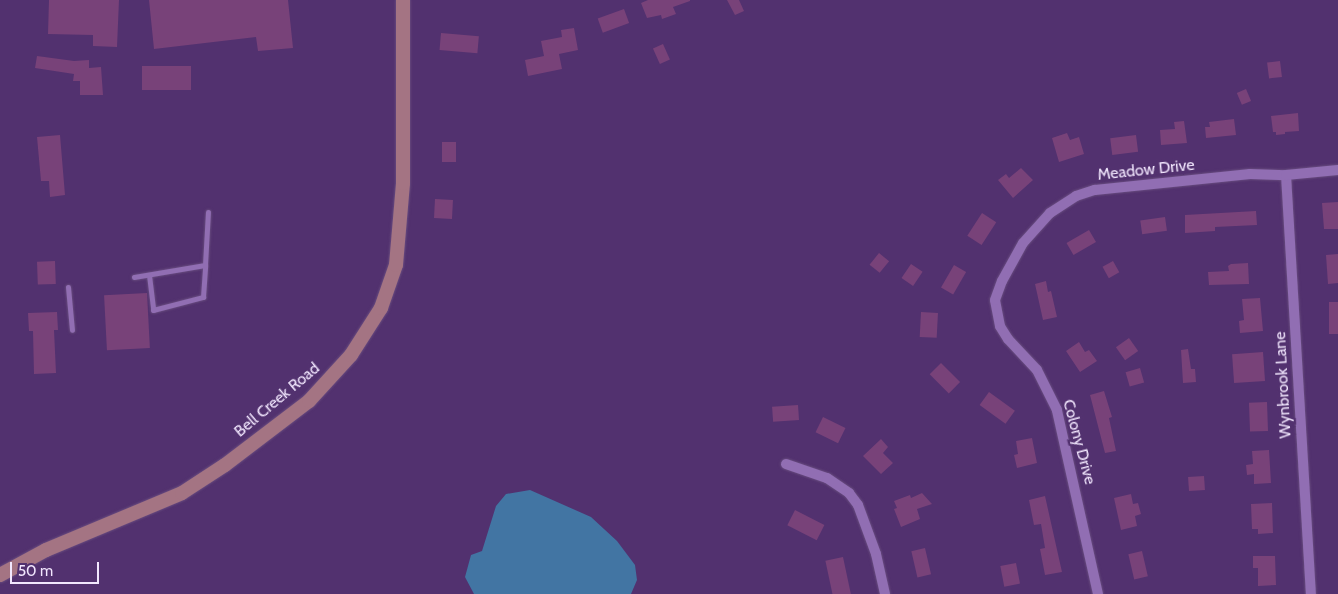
<!DOCTYPE html>
<html>
<head>
<meta charset="utf-8">
<style>
	body { margin:0 }
	#map { position:relative; width:1338px; height:594px; overflow:hidden; background:#52316f; font-family:Cabin,sans-serif }
	div>[style] { position:absolute }
	.water>* { inset:0; background:#4275a3 }
	.building>* { inset:0; background:#784279; transform-origin:0 0 }
	.roads { filter:drop-shadow(0 0 1px #684c7f) drop-shadow(0 0 1px #684c7f) }
	.lane>* { height:5px; margin:-2.5px; padding:0 2.5px; transform-origin:2.5px; border-radius:2.5px; background:#916eb3 }
	.street>* { height:10px; margin:-5px; padding:0 5px; transform-origin:5px; border-radius:5px; background:#916eb3 }
	.secondary>* { height:14px; margin:-7px; padding:0 7px; transform-origin:7px; border-radius:7px; background:#a47483 }
	span { translate:-50% -50%; white-space:nowrap; text-align:center; line-height:1.15; -webkit-text-stroke:4.5px #52316f; paint-order:stroke }
	.street-label { font-size:16px; color:#f2e7fe }
	.scale { position:absolute; left:10px; top:562px; width:89px; height:22px; box-sizing:border-box; border:2px solid #f2e7fe; border-top:0; padding-left:6px; font-size:15px; line-height:18px; white-space:nowrap; color:#f2e7fe; -webkit-text-stroke:4px #52316f; paint-order:stroke }
</style>
</head>
<body>
<div id="map">
	<div class="water">
		<i style="clip-path:polygon(530px 490px,591px 517px,617px 541px,635px 565px,637px 580px,631px 594px,474px 594px,465px 577px,471px 555px,482px 551px,496px 506px,506px 494px)"></i>
	</div>
	<div class="building">
		<i style="clip-path:polygon(49px 0,119px 0,117px 47px,93px 46px,93px 35px,48px 34px)"></i>
		<i style="clip-path:polygon(149px 0,288px 0,293px 48px,258px 51px,256px 37px,154px 49px)"></i>
		<i style="clip-path:polygon(648px 0,690px 0,690px 1px,673px 7px,676px 14px,662px 19px,661px 15px,647px 18px,641px 3px)"></i>
		<i style="clip-path:polygon(727px 0,739px 0,744px 11px,735px 15px)"></i>
		<i style="left:624px;top:9px;width:15px;height:28px;rotate:70deg"></i>
		<i style="clip-path:polygon(574px 28px,578px 50px,559px 54px,562px 69px,528px 76px,525px 60px,544px 56px,541px 41px,562px 37px,561px 30px)"></i>
		<i style="left:441px;top:33px;width:38px;height:17px;rotate:5deg"></i>
		<i style="left:663px;top:44px;width:17px;height:11px;rotate:66deg"></i>
		<i style="clip-path:polygon(37px 56px,74px 61px,89px 60px,89px 68px,101px 67px,103px 95px,80px 95px,80px 81px,73px 81px,74px 74px,35px 68px)"></i>
		<i style="left:1280px;top:61px;width:16px;height:13px;rotate:83deg"></i>
		<i style="left:191px;top:66px;width:24px;height:49px;rotate:90deg"></i>
		<i style="left:1246px;top:89px;width:13px;height:10px;rotate:67deg"></i>
		<i style="clip-path:polygon(1298px 113px,1299px 131px,1285px 132px,1285px 134px,1276px 135px,1276px 132px,1273px 132px,1271px 116px)"></i>
		<i style="clip-path:polygon(1234px 119px,1236px 135px,1206px 138px,1205px 127px,1210px 127px,1209px 122px)"></i>
		<i style="clip-path:polygon(1184px 121px,1187px 143px,1161px 145px,1160px 130px,1175px 129px,1174px 122px)"></i>
		<i style="clip-path:polygon(1067px 133px,1070px 140px,1079px 137px,1084px 154px,1059px 162px,1052px 138px)"></i>
		<i style="clip-path:polygon(60px 135px,65px 195px,50px 197px,49px 181px,41px 181px,37px 137px)"></i>
		<i style="left:1136px;top:135px;width:17px;height:26px;rotate:83deg"></i>
		<i style="left:442px;top:142px;width:14px;height:20px"></i>
		<i style="clip-path:polygon(1021px 168px,1033px 180px,1013px 198px,998px 180px,1006px 174px,1009px 178px)"></i>
		<i style="left:435px;top:199px;width:18px;height:19px;rotate:3deg"></i>
		<i style="clip-path:polygon(1338px 202px,1338px 229px,1324px 229px,1322px 203px)"></i>
		<i style="clip-path:polygon(1256px 211px,1257px 225px,1215px 227px,1215px 231px,1185px 233px,1185px 215px)"></i>
		<i style="left:982px;top:213px;width:17px;height:27px;rotate:33deg"></i>
		<i style="left:1165px;top:217px;width:14px;height:25px;rotate:82deg"></i>
		<i style="left:1089px;top:230px;width:14px;height:26px;rotate:60deg"></i>
		<i style="left:879px;top:253px;width:13px;height:15px;rotate:39deg"></i>
		<i style="clip-path:polygon(1338px 254px,1338px 283px,1328px 284px,1326px 255px)"></i>
		<i style="left:55px;top:261px;width:23px;height:18px;rotate:88deg"></i>
		<i style="left:1113px;top:261px;width:13px;height:12px;rotate:61deg"></i>
		<i style="clip-path:polygon(1248px 263px,1249px 284px,1209px 285px,1208px 272px,1229px 271px,1228px 266px,1231px 264px)"></i>
		<i style="left:911px;top:264px;width:14px;height:17px;rotate:34deg"></i>
		<i style="left:954px;top:265px;width:14px;height:26px;rotate:30deg"></i>
		<i style="clip-path:polygon(1046px 281px,1048px 292px,1051px 291px,1057px 317px,1043px 320px,1035px 284px)"></i>
		<i style="left:147px;top:293px;width:55px;height:43px;rotate:87deg"></i>
		<i style="clip-path:polygon(1260px 298px,1263px 331px,1240px 333px,1239px 321px,1244px 320px,1242px 299px)"></i>
		<i style="left:1329px;top:302px;width:9px;height:32px"></i>
		<i style="clip-path:polygon(57px 312px,58px 330px,54px 330px,56px 373px,34px 374px,33px 331px,29px 331px,28px 313px)"></i>
		<i style="left:921px;top:312px;width:17px;height:25px;rotate:3deg"></i>
		<i style="left:1129px;top:338px;width:16px;height:16px;rotate:55deg"></i>
		<i style="clip-path:polygon(1079px 342px,1085px 352px,1089px 350px,1097px 361px,1080px 372px,1066px 351px)"></i>
		<i style="clip-path:polygon(1188px 349px,1191px 369px,1195px 369px,1196px 382px,1183px 383px,1181px 350px)"></i>
		<i style="left:1263px;top:352px;width:29px;height:31px;rotate:86deg"></i>
		<i style="left:941px;top:363px;width:27px;height:16px;rotate:45deg"></i>
		<i style="left:1140px;top:368px;width:15px;height:15px;rotate:74deg"></i>
		<i style="clip-path:polygon(1104px 391px,1112px 417px,1109px 418px,1116px 451px,1105px 453px,1090px 395px)"></i>
		<i style="left:989px;top:392px;width:32px;height:16px;rotate:36deg"></i>
		<i style="left:1267px;top:402px;width:29px;height:18px;rotate:88deg"></i>
		<i style="left:798px;top:405px;width:15px;height:26px;rotate:86deg"></i>
		<i style="left:823px;top:417px;width:25px;height:17px;rotate:26deg"></i>
		<i style="clip-path:polygon(1032px 438px,1037px 463px,1017px 468px,1014px 455px,1018px 454px,1016px 441px)"></i>
		<i style="clip-path:polygon(881px 439px,888px 447px,883px 453px,893px 463px,881px 474px,863px 456px)"></i>
		<i style="clip-path:polygon(1269px 450px,1271px 483px,1254px 484px,1254px 474px,1247px 475px,1246px 465px,1253px 464px,1252px 451px)"></i>
		<i style="left:1204px;top:476px;width:14px;height:16px;rotate:86deg"></i>
		<i style="clip-path:polygon(922px 493px,932px 504px,917px 509px,920px 519px,901px 527px,894px 509px,897px 508px,894px 501px,910px 495px,911px 498px)"></i>
		<i style="clip-path:polygon(1131px 494px,1133px 504px,1138px 503px,1141px 514px,1135px 516px,1137px 526px,1121px 530px,1114px 498px)"></i>
		<i style="clip-path:polygon(1045px 496px,1062px 572px,1045px 575px,1040px 549px,1045px 548px,1041px 524px,1034px 525px,1029px 500px)"></i>
		<i style="clip-path:polygon(1272px 503px,1273px 533px,1258px 534px,1258px 529px,1252px 529px,1251px 504px)"></i>
		<i style="left:795px;top:510px;width:33px;height:17px;rotate:27deg"></i>
		<i style="left:925px;top:548px;width:27px;height:14px;rotate:77deg"></i>
		<i style="left:1142px;top:551px;width:26px;height:14px;rotate:77deg"></i>
		<i style="clip-path:polygon(1253px 556px,1275px 556px,1276px 585px,1258px 586px,1258px 568px,1253px 568px)"></i>
		<i style="left:843px;top:557px;width:38px;height:18px;rotate:78deg"></i>
		<i style="left:1016px;top:563px;width:21px;height:16px;rotate:79deg"></i>
	</div>
	<div class="roads">
		<div class="lane">
			<i style="left:149px;top:275px;width:35px;rotate:83deg"></i>
			<i style="left:153px;top:310px;width:52px;rotate:-14.6deg"></i>
			<i style="left:203px;top:297px;width:32px;rotate:-86deg"></i>
			<i style="left:134px;top:277px;width:72px;rotate:-9.6deg"></i>
			<i style="left:205px;top:265px;width:53px;rotate:-86.8deg"></i>
			<i style="left:68px;top:287px;width:43px;rotate:84.7deg"></i>
		</div>
		<div class="street">
			<i style="left:1286px;top:175px;width:420px;rotate:86.6deg"></i>
			<i style="left:786px;top:464px;width:43px;rotate:18.9deg"></i>
			<i style="left:827px;top:478px;width:27px;rotate:34deg"></i>
			<i style="left:849px;top:493px;width:15px;rotate:53deg"></i>
			<i style="left:858px;top:505px;width:52px;rotate:69.8deg"></i>
			<i style="left:876px;top:554px;width:41px;rotate:77.3deg"></i>
			<i style="left:1098px;top:594px;width:189px;rotate:-102.6deg"></i>
			<i style="left:1057px;top:410px;width:45px;rotate:-116.6deg"></i>
			<i style="left:1037px;top:370px;width:42px;rotate:-133.1deg"></i>
			<i style="left:1008px;top:339px;width:15px;rotate:-122deg"></i>
			<i style="left:1000px;top:326px;width:26px;rotate:-101deg"></i>
			<i style="left:995px;top:300px;width:20px;rotate:-70deg"></i>
			<i style="left:1002px;top:281px;width:43px;rotate:-61.1deg"></i>
			<i style="left:1023px;top:243px;width:40px;rotate:-48deg"></i>
			<i style="left:1050px;top:213px;width:31px;rotate:-33deg"></i>
			<i style="left:1076px;top:196px;width:20px;rotate:-18deg"></i>
			<i style="left:1095px;top:190px;width:156px;rotate:-5.9deg"></i>
			<i style="left:1250px;top:174px;width:36px;rotate:2deg"></i>
			<i style="left:1286px;top:175px;width:52px;rotate:-5.5deg"></i>
		</div>
		<div class="secondary">
			<i style="left:0;top:575px;width:52px;rotate:-28.5deg"></i>
			<i style="left:46px;top:550px;width:147px;rotate:-22.7deg"></i>
			<i style="left:182px;top:493px;width:51px;rotate:-33.1deg"></i>
			<i style="left:225px;top:465px;width:106px;rotate:-37.3deg"></i>
			<i style="left:309px;top:401px;width:62px;rotate:-47.6deg"></i>
			<i style="left:351px;top:355px;width:56px;rotate:-57.4deg"></i>
			<i style="left:381px;top:308px;width:46px;rotate:-70.8deg"></i>
			<i style="left:396px;top:265px;width:82px;rotate:-85.1deg"></i>
			<i style="left:403px;top:183px;width:183px;rotate:-90deg"></i>
		</div>
	</div>
	<div class="street-label">
		<span style="left:1146px;top:170px;rotate:-6deg">Meadow Drive</span>
		<span style="left:1283px;top:385px;rotate:-93deg">Wynbrook Lane</span>
		<span style="left:277px;top:400px;rotate:-40deg">Bell Creek Road</span>
		<span style="left:1079px;top:442px;rotate:75deg">Colony Drive</span>
	</div>
	<div class="scale">50 m</div>
</div>
</body>
</html>
